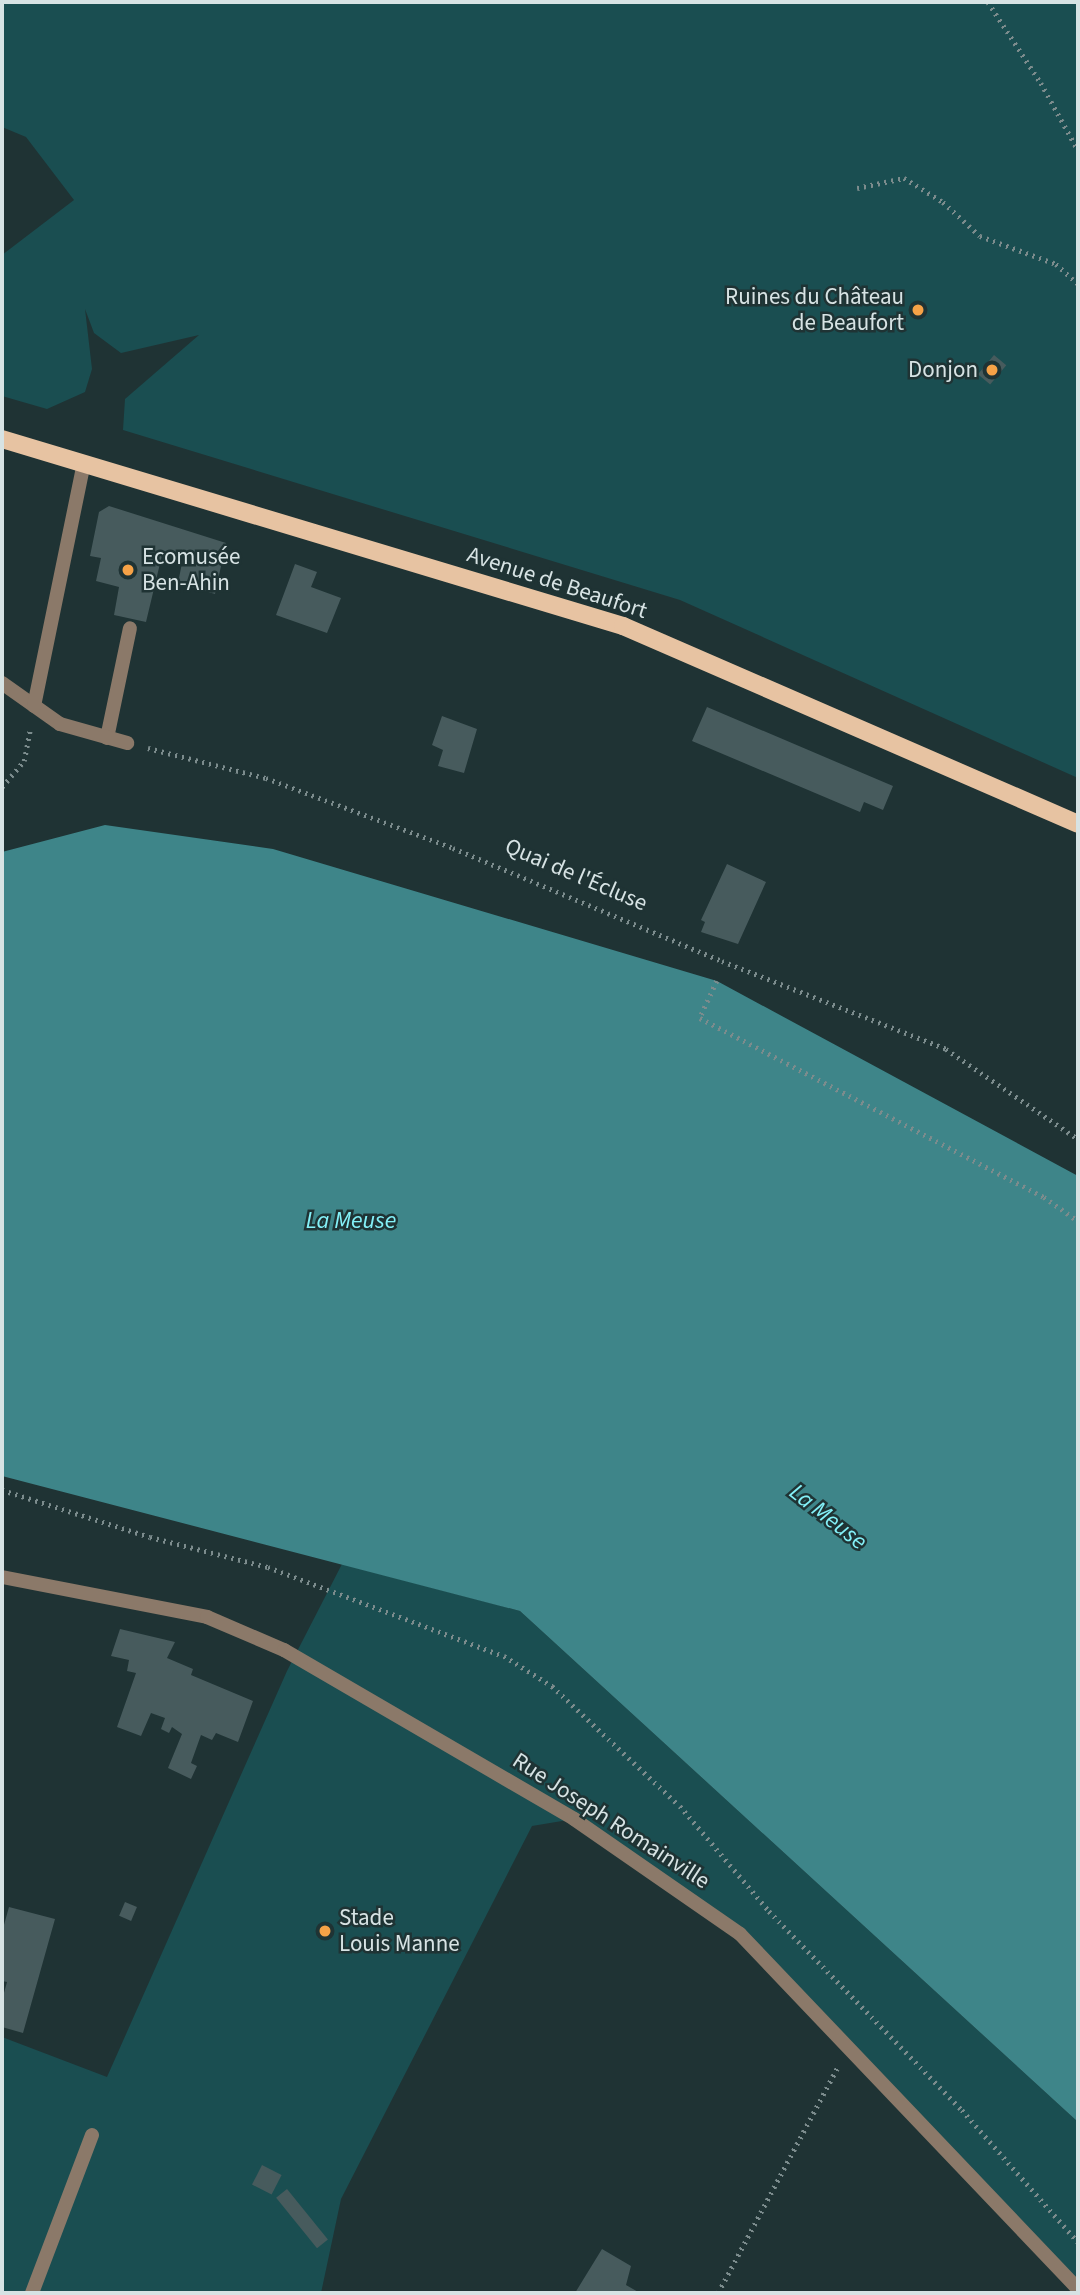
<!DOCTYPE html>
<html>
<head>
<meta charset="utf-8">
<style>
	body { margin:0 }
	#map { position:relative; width:1080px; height:2295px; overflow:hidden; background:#1f3334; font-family:"Source Sans 3",sans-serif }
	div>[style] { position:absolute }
	.green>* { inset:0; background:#1a4e51 }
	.water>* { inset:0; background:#3e8589 }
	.building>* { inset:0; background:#475b5d; transform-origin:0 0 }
	.path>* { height:4.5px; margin-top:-2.25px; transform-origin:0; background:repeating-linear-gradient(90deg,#7c8c8d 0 2px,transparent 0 7px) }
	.service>* { height:14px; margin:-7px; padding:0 7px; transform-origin:7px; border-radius:7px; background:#8b7969 }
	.minor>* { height:14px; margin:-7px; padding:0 7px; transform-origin:7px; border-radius:7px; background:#8b7969 }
	.tertiary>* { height:14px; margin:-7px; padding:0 7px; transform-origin:7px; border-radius:7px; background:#8b7969 }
	.primary>* { height:18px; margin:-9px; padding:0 9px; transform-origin:9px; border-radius:9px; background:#e7c3a2 }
	.dots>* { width:19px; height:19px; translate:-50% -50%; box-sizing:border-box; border:4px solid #1f3334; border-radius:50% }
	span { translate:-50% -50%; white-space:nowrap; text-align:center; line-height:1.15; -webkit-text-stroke:5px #1f3334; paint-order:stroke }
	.poi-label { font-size:23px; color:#d7e3e4 }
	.right { translate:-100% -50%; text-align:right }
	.left { translate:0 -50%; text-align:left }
	.street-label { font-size:23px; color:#d7e3e4 }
	.water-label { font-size:24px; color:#84f1f8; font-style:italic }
	.frame { position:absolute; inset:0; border:4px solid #d7e3e4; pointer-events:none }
</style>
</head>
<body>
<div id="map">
	<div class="green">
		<i style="clip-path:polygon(2px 2px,1078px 2px,1078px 778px,680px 600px,123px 430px,125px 399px,199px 335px,121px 353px,94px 333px,85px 309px,92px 369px,85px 392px,47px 409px,2px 396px,2px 255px,74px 200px,26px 137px,2px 127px)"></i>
		<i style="clip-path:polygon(342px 1564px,520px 1611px,1078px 2122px,1078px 2289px,740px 1934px,574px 1819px,532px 1826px,341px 2199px,321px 2293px,2px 2293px,2px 2037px,107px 2077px,287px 1671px)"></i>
	</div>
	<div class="water">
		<i style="clip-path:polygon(105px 825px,273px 849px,717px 981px,1078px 1176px,1078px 2122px,520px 1611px,2px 1476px,2px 852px)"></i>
	</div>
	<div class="building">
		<i style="left:994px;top:355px;width:16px;height:25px;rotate:40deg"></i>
		<i style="clip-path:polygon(109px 506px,226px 543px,215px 594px,178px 583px,183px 558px,163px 551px,146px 622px,114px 615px,119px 587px,96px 581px,101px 558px,90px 556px,99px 512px)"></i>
		<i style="clip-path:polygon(295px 564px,317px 572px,311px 587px,341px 598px,327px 633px,276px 615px)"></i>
		<i style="clip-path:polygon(707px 707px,893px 786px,883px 810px,864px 802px,860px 812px,692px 741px)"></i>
		<i style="clip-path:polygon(442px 716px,477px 729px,464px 773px,438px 766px,443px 750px,432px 745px)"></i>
		<i style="clip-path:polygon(727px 864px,766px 882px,738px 944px,701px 932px,705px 922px,701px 920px)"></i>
		<i style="clip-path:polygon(120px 1629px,175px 1642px,167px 1658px,193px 1669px,191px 1675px,253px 1701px,238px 1742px,216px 1733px,212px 1740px,201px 1735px,191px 1763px,197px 1766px,191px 1779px,168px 1768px,182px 1734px,172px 1727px,169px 1733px,161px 1729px,165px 1718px,151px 1713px,141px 1736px,117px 1727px,136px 1673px,127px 1671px,129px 1660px,111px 1656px)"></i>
		<i style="left:125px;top:1902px;width:13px;height:15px;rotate:23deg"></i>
		<i style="clip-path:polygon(9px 1907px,55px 1919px,23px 2033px,2px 2027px,2px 2000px,7px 1982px,2px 1981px,2px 1932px)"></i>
		<i style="left:262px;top:2165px;width:22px;height:22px;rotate:27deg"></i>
		<i style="left:287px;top:2189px;width:65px;height:14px;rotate:51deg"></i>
		<i style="clip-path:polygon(602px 2249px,631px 2266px,626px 2285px,640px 2293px,575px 2293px)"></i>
	</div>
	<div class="path">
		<i style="left:988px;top:2px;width:97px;rotate:56.8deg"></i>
		<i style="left:1041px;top:83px;width:77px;rotate:61.1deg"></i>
		<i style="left:857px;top:188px;width:48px;rotate:-12deg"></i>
		<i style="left:904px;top:178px;width:46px;rotate:31.6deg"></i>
		<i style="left:943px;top:202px;width:50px;rotate:42.6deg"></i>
		<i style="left:980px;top:236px;width:81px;rotate:20.2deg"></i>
		<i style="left:1056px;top:264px;width:30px;rotate:42deg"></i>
		<i style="left:148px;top:748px;width:122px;rotate:14.3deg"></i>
		<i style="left:266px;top:778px;width:200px;rotate:20.5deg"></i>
		<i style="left:453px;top:848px;width:292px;rotate:22.8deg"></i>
		<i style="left:722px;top:961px;width:241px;rotate:21.4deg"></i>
		<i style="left:946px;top:1049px;width:160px;rotate:34.3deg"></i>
		<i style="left:2px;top:787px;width:34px;rotate:-50deg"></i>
		<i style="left:24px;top:761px;width:32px;rotate:-79deg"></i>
		<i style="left:717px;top:981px;width:41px;rotate:114.7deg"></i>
		<i style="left:700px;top:1018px;width:388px;rotate:27.5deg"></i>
		<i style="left:1044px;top:1197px;width:42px;rotate:35.2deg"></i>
		<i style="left:2px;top:1490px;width:155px;rotate:17.6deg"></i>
		<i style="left:150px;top:1537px;width:122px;rotate:14.3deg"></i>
		<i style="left:268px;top:1567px;width:252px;rotate:20.7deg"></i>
		<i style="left:504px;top:1656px;width:57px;rotate:32deg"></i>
		<i style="left:552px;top:1686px;width:175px;rotate:43.2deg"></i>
		<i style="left:680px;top:1806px;width:138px;rotate:49.7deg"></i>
		<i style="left:769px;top:1911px;width:277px;rotate:45.9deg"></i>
		<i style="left:962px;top:2110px;width:176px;rotate:48.7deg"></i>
		<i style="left:718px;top:2293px;width:255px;rotate:-62.1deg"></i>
	</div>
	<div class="service">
		<i style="left:107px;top:738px;width:112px;rotate:-78.2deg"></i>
		<i style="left:32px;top:2293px;width:169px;rotate:-69.2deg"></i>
	</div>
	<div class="minor">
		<i style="left:2px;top:683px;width:71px;rotate:35.3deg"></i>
		<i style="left:60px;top:724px;width:70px;rotate:15.8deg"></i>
		<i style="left:34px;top:706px;width:248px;rotate:-78.4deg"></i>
	</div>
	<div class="tertiary">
		<i style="left:2px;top:1577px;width:209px;rotate:11deg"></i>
		<i style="left:207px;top:1617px;width:84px;rotate:23.2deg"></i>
		<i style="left:284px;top:1650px;width:336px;rotate:30.2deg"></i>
		<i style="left:574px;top:1819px;width:202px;rotate:34.7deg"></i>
		<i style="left:740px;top:1934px;width:490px;rotate:46.4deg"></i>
	</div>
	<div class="primary">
		<i style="left:2px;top:439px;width:649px;rotate:16.76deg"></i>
		<i style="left:623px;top:626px;width:496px;rotate:23.5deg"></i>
	</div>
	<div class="dots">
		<i style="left:918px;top:310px;background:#f6a247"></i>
		<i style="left:992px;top:370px;background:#f6a247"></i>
		<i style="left:128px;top:570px;background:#f6a247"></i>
		<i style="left:325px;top:1931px;background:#f6a247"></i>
	</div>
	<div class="poi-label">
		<span class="right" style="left:904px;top:310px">Ruines du Château<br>de Beaufort</span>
		<span class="right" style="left:978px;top:370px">Donjon</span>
		<span class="left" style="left:142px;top:570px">Ecomusée<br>Ben-Ahin</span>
		<span class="left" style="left:339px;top:1931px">Stade<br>Louis Manne</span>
	</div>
	<div class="street-label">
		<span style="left:557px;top:583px;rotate:18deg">Avenue de Beaufort</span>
		<span style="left:576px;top:875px;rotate:23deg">Quai de l'Écluse</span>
		<span style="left:611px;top:1821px;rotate:33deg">Rue Joseph Romainville</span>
	</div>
	<div class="water-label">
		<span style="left:351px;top:1221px">La Meuse</span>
		<span style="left:828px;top:1517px;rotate:38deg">La Meuse</span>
	</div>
	<div class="frame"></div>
</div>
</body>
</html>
